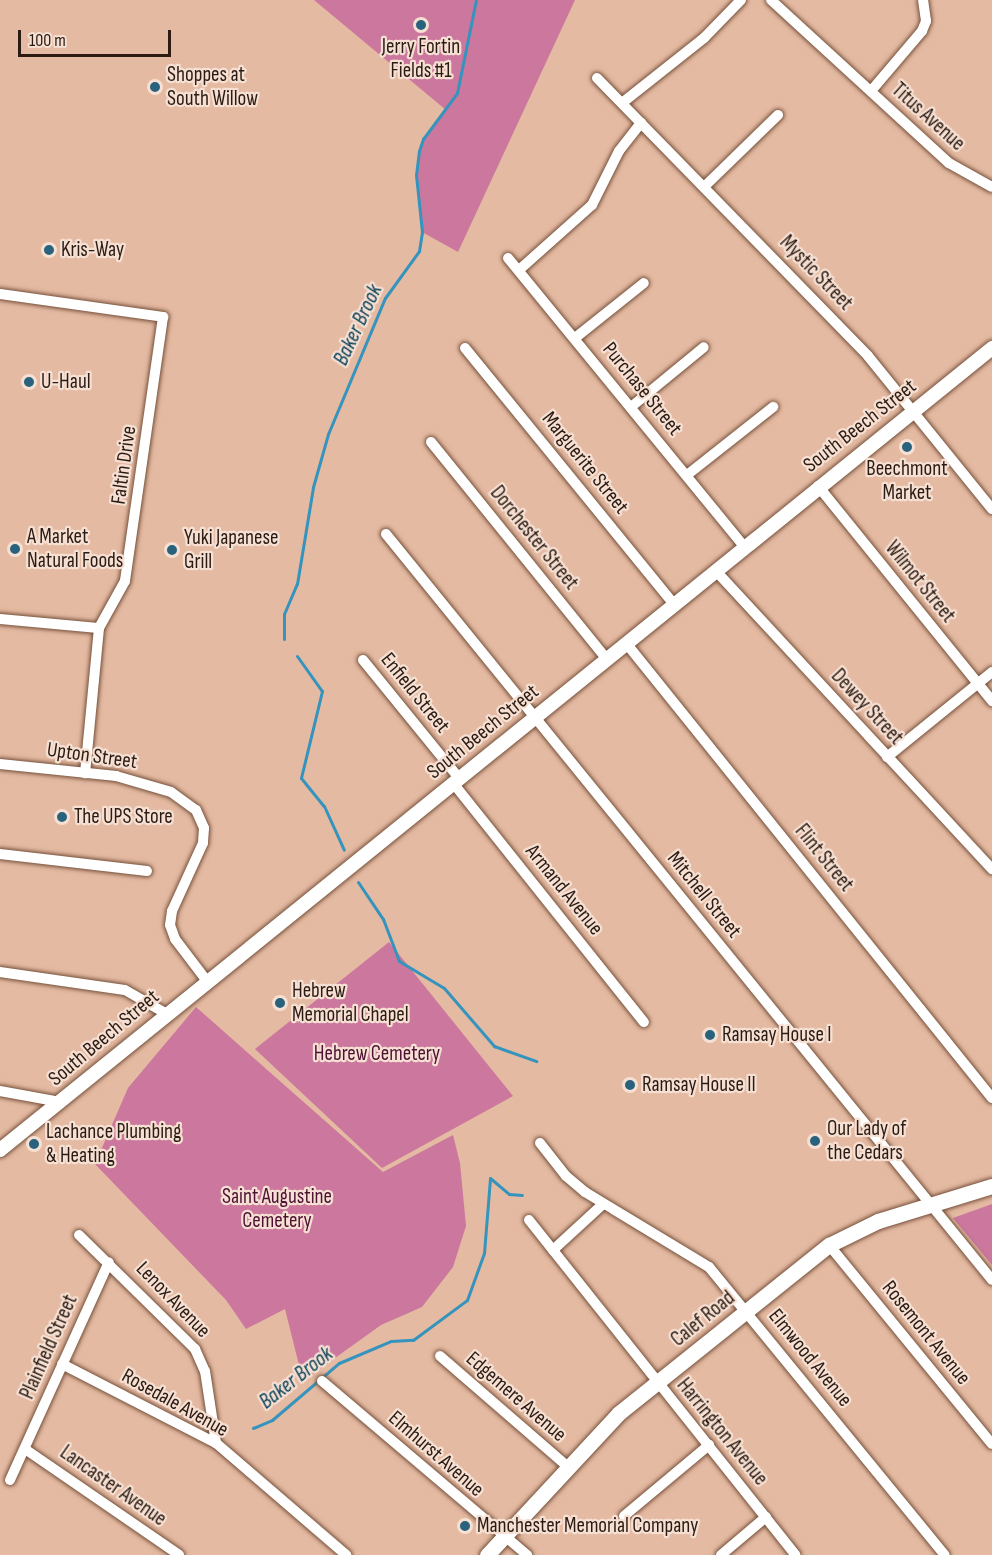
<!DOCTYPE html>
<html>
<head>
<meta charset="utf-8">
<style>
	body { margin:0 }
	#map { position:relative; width:992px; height:1555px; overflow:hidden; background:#e5baa2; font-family:"Sofia Sans Condensed",sans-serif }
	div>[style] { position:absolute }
	.green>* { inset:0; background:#cb779e }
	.stream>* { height:3px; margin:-1.5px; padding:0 1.5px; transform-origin:1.5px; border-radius:1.5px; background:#3594bd }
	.roads { filter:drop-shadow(0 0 2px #76513b) drop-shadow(0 0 2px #76513b) }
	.minor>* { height:10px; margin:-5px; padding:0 5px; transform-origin:5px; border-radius:5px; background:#fff }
	.tertiary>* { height:14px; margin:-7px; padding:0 7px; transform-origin:7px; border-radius:7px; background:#fff }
	.secondary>* { height:15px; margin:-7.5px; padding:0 7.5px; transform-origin:7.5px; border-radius:7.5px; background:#fff }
	.dots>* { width:16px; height:16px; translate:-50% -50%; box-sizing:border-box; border:3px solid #f6e0d3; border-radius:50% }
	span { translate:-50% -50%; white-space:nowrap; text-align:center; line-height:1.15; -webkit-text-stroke:4.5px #f6e0d3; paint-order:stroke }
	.poi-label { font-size:21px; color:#2b1b12 }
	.left { translate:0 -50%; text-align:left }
	.street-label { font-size:21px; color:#2b1b12 }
	.park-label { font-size:21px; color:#4e1133 }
	.water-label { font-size:22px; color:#0e435a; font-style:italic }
	.scale { position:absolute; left:18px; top:30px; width:153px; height:27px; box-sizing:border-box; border:3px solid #2b1b12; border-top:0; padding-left:8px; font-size:18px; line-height:21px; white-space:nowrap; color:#2b1b12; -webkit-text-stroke:4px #f6e0d3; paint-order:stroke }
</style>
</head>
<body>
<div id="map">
	<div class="green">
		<i style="clip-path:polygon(314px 0,575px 0,458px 252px,422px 232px,416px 175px,423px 139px,446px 110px)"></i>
		<i style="clip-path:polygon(389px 942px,513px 1096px,382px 1168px,255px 1049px)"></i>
		<i style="clip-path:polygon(196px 1007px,383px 1172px,453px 1135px,460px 1163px,466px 1226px,453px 1267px,422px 1307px,381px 1325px,303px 1381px,285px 1309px,246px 1329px,226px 1300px,95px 1164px,128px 1088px)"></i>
		<i style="clip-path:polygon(992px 1204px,992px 1265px,953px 1218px)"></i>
	</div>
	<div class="stream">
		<i style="left:284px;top:639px;width:25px;rotate:-90deg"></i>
		<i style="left:284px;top:614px;width:33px;rotate:-67deg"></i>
		<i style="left:297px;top:584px;width:98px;rotate:-80.6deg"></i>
		<i style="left:313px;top:487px;width:55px;rotate:-74.2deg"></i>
		<i style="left:328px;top:434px;width:147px;rotate:-67.3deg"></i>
		<i style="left:385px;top:298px;width:58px;rotate:-54.1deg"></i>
		<i style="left:419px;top:251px;width:19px;rotate:-81deg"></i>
		<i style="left:422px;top:232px;width:57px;rotate:-96deg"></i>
		<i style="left:416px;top:175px;width:24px;rotate:-83deg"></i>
		<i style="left:419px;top:151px;width:13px;rotate:-72deg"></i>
		<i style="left:423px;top:139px;width:57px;rotate:-53.5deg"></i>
		<i style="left:457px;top:93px;width:95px;rotate:-78.5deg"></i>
		<i style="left:297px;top:656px;width:43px;rotate:54.5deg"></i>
		<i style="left:322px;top:691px;width:89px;rotate:103.6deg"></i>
		<i style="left:301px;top:778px;width:36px;rotate:51deg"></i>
		<i style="left:324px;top:806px;width:48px;rotate:65.6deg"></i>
		<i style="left:358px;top:882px;width:45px;rotate:56deg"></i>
		<i style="left:383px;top:919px;width:45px;rotate:69.1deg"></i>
		<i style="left:399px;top:961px;width:52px;rotate:31deg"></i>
		<i style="left:444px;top:988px;width:77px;rotate:49.2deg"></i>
		<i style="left:494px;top:1046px;width:45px;rotate:19.7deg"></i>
		<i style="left:253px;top:1428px;width:21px;rotate:-23deg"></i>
		<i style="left:272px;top:1420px;width:88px;rotate:-40.4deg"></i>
		<i style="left:339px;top:1363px;width:56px;rotate:-22.9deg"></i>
		<i style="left:391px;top:1341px;width:22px;rotate:-3deg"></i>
		<i style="left:413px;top:1340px;width:67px;rotate:-36.5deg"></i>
		<i style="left:467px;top:1300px;width:50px;rotate:-70.1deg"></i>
		<i style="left:484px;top:1253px;width:75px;rotate:-85.4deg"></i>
		<i style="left:490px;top:1178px;width:25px;rotate:40deg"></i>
		<i style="left:509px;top:1194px;width:13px;rotate:4deg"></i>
	</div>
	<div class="roads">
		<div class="minor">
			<i style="left:771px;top:0;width:241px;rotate:42.5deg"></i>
			<i style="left:949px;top:163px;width:49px;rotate:29.2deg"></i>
			<i style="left:597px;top:78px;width:388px;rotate:45.7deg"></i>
			<i style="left:868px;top:356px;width:197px;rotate:51deg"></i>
			<i style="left:871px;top:91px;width:79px;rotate:-49.6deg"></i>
			<i style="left:922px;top:31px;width:11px;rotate:-68deg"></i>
			<i style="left:926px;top:21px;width:21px;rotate:-98deg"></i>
			<i style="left:622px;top:103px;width:105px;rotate:-38.4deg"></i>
			<i style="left:704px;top:38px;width:53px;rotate:-45.8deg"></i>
			<i style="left:705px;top:186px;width:102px;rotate:-44.2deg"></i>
			<i style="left:508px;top:258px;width:372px;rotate:50.7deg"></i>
			<i style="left:519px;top:270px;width:98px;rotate:-41.7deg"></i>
			<i style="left:592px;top:205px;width:60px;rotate:-63.4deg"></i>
			<i style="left:619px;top:151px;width:36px;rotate:-52deg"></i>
			<i style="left:0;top:294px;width:165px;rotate:8deg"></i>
			<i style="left:163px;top:317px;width:267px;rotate:98.2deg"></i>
			<i style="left:125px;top:581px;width:54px;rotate:119deg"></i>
			<i style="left:99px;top:628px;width:146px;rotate:95.5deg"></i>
			<i style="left:575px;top:338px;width:88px;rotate:-38.6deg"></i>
			<i style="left:465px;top:348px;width:330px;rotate:50.8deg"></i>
			<i style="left:631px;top:407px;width:94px;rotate:-39.4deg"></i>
			<i style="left:431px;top:442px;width:278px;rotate:51deg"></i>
			<i style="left:687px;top:475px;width:110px;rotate:-38.3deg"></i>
			<i style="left:818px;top:486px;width:277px;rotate:51deg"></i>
			<i style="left:386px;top:534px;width:961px;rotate:50.91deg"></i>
			<i style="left:715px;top:570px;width:408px;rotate:47.2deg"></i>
			<i style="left:0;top:619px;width:99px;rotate:5.2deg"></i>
			<i style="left:626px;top:643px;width:584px;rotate:51.19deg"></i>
			<i style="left:363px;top:660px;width:152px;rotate:50.9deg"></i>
			<i style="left:887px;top:757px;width:135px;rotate:-39deg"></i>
			<i style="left:0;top:764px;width:117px;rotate:5.9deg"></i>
			<i style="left:116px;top:776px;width:57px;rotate:16.2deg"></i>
			<i style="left:171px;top:792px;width:31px;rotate:36deg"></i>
			<i style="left:196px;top:810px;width:20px;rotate:66deg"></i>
			<i style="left:204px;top:828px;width:15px;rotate:94deg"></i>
			<i style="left:203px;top:843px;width:75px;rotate:114.5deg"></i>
			<i style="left:172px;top:911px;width:14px;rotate:98deg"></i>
			<i style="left:170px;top:925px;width:15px;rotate:70deg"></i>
			<i style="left:175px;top:939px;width:53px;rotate:52.7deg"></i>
			<i style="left:453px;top:783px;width:306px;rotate:51.4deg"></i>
			<i style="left:0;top:854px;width:148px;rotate:6.6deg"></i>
			<i style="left:0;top:972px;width:126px;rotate:8.2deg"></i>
			<i style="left:125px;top:990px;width:48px;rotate:29.7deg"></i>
			<i style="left:0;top:1091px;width:61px;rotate:10.4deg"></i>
			<i style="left:540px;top:1143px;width:42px;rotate:51.8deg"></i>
			<i style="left:566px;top:1176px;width:25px;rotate:40deg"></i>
			<i style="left:585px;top:1192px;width:145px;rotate:31.2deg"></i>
			<i style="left:709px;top:1267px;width:372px;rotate:50.7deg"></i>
			<i style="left:529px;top:1220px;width:428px;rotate:51.5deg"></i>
			<i style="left:79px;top:1235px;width:163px;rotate:44.5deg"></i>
			<i style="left:195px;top:1349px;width:24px;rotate:66deg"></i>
			<i style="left:205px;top:1371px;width:73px;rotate:81.3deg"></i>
			<i style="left:829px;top:1245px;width:257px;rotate:50.7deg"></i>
			<i style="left:553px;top:1250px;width:68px;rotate:-42.6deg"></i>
			<i style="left:440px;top:1356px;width:168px;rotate:40.9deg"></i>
			<i style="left:62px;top:1364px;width:173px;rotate:27.2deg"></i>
			<i style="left:216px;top:1443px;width:172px;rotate:40.7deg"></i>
			<i style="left:322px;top:1381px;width:269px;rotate:40.3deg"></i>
			<i style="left:25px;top:1449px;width:187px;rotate:34.5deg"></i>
			<i style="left:10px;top:1480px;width:239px;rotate:-65.6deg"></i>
			<i style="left:624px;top:1516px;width:111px;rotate:-39.9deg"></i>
			<i style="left:721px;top:1555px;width:59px;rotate:-40.2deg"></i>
		</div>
		<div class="tertiary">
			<i style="left:0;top:1150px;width:1276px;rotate:-38.95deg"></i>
		</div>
		<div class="secondary">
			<i style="left:487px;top:1555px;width:194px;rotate:-47.1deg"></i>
			<i style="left:619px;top:1413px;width:269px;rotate:-38.7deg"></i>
			<i style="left:829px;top:1245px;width:55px;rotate:-26.1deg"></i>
			<i style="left:878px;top:1221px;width:119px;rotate:-17.1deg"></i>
		</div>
	</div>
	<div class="dots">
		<i style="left:421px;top:25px;background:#29627c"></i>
		<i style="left:155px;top:87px;background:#29627c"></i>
		<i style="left:49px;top:250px;background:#29627c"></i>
		<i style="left:29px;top:382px;background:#29627c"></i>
		<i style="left:907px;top:447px;background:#29627c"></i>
		<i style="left:15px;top:549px;background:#29627c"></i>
		<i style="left:172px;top:550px;background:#29627c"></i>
		<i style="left:62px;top:817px;background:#29627c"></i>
		<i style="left:280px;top:1003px;background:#29627c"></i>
		<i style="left:710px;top:1035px;background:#29627c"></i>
		<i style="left:630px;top:1085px;background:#29627c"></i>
		<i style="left:815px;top:1141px;background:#29627c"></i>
		<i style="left:34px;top:1144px;background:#29627c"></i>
		<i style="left:465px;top:1526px;background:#29627c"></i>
	</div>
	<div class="poi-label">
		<span style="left:421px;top:59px">Jerry Fortin<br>Fields #1</span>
		<span class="left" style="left:167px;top:87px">Shoppes at<br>South Willow</span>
		<span class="left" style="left:61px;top:250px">Kris-Way</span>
		<span class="left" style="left:41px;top:382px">U-Haul</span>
		<span style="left:907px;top:481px">Beechmont<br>Market</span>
		<span class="left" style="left:27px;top:549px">A Market<br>Natural Foods</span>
		<span class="left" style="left:184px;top:550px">Yuki Japanese<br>Grill</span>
		<span class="left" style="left:74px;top:817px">The UPS Store</span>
		<span class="left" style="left:292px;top:1003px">Hebrew<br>Memorial Chapel</span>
		<span class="left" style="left:722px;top:1035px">Ramsay House I</span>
		<span class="left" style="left:642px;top:1085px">Ramsay House II</span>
		<span class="left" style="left:827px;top:1141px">Our Lady of<br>the Cedars</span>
		<span class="left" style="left:46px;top:1144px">Lachance Plumbing<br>&amp; Heating</span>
		<span class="left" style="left:477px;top:1526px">Manchester Memorial Company</span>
	</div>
	<div class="street-label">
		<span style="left:928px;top:117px;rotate:42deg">Titus Avenue</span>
		<span style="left:816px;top:273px;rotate:46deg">Mystic Street</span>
		<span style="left:642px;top:389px;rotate:51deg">Purchase Street</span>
		<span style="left:860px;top:426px;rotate:-38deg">South Beech Street</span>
		<span style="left:585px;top:463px;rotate:51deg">Marguerite Street</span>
		<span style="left:124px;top:465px;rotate:-82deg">Faltin Drive</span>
		<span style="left:534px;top:538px;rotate:51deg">Dorchester Street</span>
		<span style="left:920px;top:582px;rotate:51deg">Wilmot Street</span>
		<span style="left:415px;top:693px;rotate:51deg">Enfield Street</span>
		<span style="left:867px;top:707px;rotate:47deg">Dewey Street</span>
		<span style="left:483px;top:732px;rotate:-39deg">South Beech Street</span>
		<span style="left:92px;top:756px;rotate:8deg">Upton Street</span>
		<span style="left:824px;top:858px;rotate:51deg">Flint Street</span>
		<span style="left:564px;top:890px;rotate:51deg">Armand Avenue</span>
		<span style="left:704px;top:895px;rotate:51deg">Mitchell Street</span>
		<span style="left:104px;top:1038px;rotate:-40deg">South Beech Street</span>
		<span style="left:173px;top:1300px;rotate:46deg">Lenox Avenue</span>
		<span style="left:703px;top:1319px;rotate:-39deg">Calef Road</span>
		<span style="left:926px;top:1333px;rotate:51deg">Rosemont Avenue</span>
		<span style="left:49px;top:1347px;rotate:-66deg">Plainfield Street</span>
		<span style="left:810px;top:1358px;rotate:51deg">Elmwood Avenue</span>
		<span style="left:516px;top:1397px;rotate:41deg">Edgemere Avenue</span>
		<span style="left:175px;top:1403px;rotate:29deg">Rosedale Avenue</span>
		<span style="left:722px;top:1432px;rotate:51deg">Harrington Avenue</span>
		<span style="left:436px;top:1454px;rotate:41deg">Elmhurst Avenue</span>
		<span style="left:113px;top:1486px;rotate:35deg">Lancaster Avenue</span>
	</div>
	<div class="park-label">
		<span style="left:377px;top:1054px">Hebrew Cemetery</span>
		<span style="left:277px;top:1209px">Saint Augustine<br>Cemetery</span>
	</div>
	<div class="water-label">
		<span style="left:358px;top:325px;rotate:-65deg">Baker Brook</span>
		<span style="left:296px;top:1378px;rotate:-38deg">Baker Brook</span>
	</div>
	<div class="scale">100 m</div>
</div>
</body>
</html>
